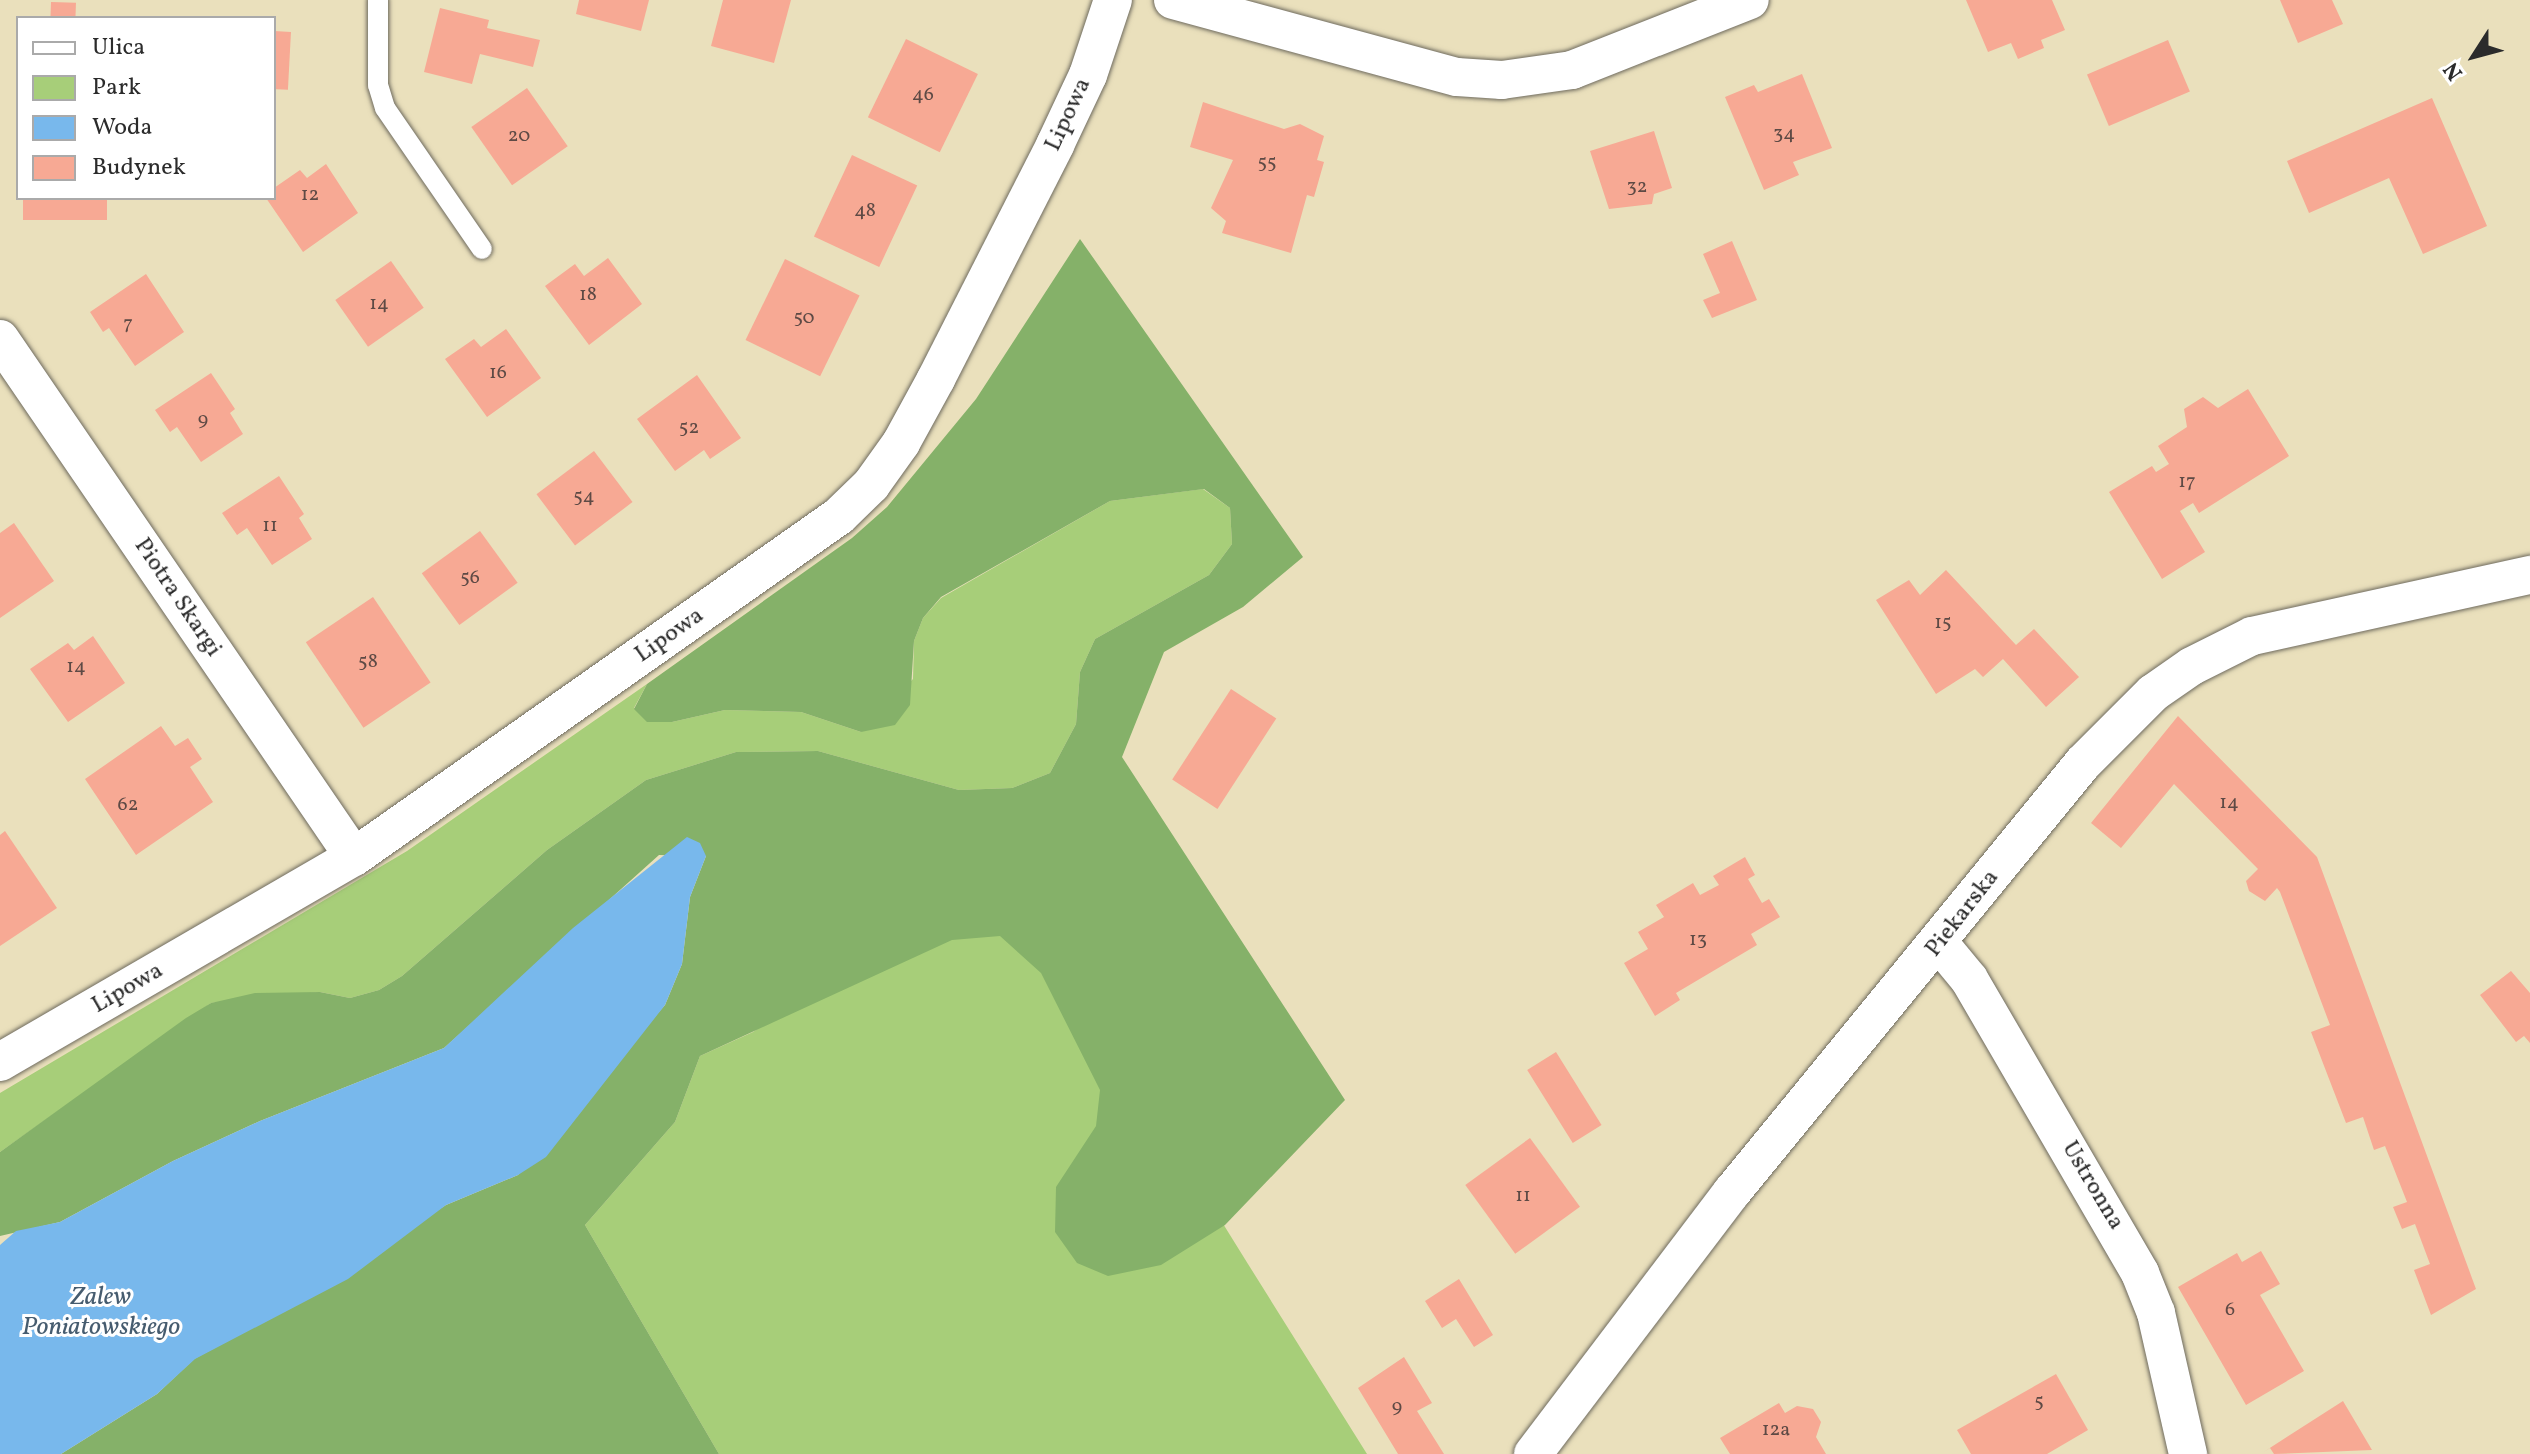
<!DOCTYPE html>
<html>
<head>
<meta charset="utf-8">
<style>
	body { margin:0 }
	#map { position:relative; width:2530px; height:1454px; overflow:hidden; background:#eae0bc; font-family:Vollkorn,serif }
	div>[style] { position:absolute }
	.green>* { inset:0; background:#a7ce79 }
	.forest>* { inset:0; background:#85b169 }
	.water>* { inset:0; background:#78b8ec }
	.building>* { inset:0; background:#f7a994; transform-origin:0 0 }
	.roads { filter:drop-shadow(0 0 2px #6e6a5e) drop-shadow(0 0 2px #6e6a5e) }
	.lane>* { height:20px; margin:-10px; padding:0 10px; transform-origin:10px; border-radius:10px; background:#fff }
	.street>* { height:38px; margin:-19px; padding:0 19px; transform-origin:19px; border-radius:19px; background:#fff }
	span { translate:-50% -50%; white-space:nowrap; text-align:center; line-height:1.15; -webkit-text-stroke:6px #fff; paint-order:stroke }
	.number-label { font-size:20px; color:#5e4a45 }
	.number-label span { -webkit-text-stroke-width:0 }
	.street-label { font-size:24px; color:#2b2b2b }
	.water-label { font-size:26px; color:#465c6f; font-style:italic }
	.legend { position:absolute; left:16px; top:16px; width:260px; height:184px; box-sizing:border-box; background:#fff; border:2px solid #aaa; margin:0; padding:10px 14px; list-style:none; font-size:24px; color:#2b2b2b }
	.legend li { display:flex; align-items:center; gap:16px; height:40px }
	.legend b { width:40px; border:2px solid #aaa }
	.north { position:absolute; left:2434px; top:16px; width:80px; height:80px; -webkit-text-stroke:6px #fff; paint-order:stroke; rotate:234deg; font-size:22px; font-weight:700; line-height:32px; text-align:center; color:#2b2b2b }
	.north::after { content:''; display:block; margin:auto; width:28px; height:36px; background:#2b2b2b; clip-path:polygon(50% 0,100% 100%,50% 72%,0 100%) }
</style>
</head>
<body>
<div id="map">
	<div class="green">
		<i style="clip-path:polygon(1203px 489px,1230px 508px,1232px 544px,1209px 575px,1095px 639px,1080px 672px,1076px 724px,1050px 773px,1012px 788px,959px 790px,818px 751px,736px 752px,646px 780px,547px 850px,402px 976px,379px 990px,350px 998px,320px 992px,211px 1003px,0 1152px,0 1093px,407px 851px,647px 684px,634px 708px,672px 722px,725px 710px,801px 712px,861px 732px,913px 679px,914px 641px,923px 618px,941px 598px,1110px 501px)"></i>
		<i style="clip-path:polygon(999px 863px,1248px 1264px,1367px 1454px,719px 1454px,585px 1225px,675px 1122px,700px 1056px,753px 1032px)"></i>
	</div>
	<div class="forest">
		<i style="clip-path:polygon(1080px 239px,1303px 557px,1243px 607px,1164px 652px,1122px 757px,1345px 1100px,1225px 1225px,1161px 1265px,1108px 1276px,1077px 1263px,1055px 1232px,1056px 1187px,1096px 1126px,1100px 1090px,1041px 973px,1000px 936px,952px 940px,700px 1056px,675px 1122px,585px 1225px,719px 1454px,61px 1454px,157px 1394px,194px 1359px,252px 1328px,446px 1205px,518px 1175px,665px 1005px,682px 964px,690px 897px,706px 856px,659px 855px,444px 1048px,260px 1121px,173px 1161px,60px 1222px,0 1236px,0 1152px,186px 1018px,211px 1003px,255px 993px,320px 992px,350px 998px,379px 990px,402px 976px,547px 850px,646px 780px,736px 752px,818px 751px,959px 790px,1012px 788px,1050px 773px,1076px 724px,1080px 672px,1095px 639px,1209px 575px,1232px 544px,1230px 508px,1204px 489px,1110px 501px,941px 597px,923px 618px,914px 641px,910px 705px,895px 725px,861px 732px,801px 712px,725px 710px,672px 722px,647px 722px,634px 709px,647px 684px,852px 538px,887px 507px,976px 399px)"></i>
	</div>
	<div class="water">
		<i style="clip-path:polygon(687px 837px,700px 843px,706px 856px,690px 897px,682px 964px,665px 1005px,546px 1157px,518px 1175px,446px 1205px,348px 1279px,195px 1359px,157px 1394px,61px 1454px,0 1454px,0 1245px,16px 1231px,60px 1222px,173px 1161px,260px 1121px,444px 1048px,573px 928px)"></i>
	</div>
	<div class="building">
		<i style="clip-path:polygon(579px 0,649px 0,641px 31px,576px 14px)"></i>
		<i style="clip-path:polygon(723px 0,791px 0,774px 63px,711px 46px)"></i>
		<i style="clip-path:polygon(1966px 0,2052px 0,2065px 30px,2041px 40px,2044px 48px,2018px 59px,2011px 43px,1988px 52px)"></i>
		<i style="clip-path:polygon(2280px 0,2332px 0,2343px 24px,2298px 43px)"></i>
		<i style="left:51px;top:2px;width:25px;height:16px;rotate:2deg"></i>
		<i style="clip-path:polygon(440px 8px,489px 20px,487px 28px,540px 40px,533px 67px,480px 54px,472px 84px,424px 72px)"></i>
		<i style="left:274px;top:31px;width:17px;height:58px;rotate:3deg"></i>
		<i style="left:906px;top:39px;width:80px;height:87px;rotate:26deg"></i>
		<i style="left:2168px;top:40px;width:56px;height:88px;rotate:67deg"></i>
		<i style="clip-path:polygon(1802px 74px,1832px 148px,1793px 162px,1799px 175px,1764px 190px,1725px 97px,1754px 85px,1758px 92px)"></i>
		<i style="left:527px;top:88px;width:71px;height:68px;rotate:55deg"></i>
		<i style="clip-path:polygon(2432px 98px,2487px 226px,2423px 254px,2389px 178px,2309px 213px,2287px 161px)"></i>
		<i style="clip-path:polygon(1203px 102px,1284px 129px,1300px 124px,1324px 136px,1317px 160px,1324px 162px,1314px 197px,1307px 195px,1291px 253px,1222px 233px,1226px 221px,1211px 208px,1233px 160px,1190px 147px)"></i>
		<i style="clip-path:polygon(1654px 131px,1672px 188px,1654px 194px,1652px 204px,1609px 209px,1590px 151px)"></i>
		<i style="left:852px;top:155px;width:72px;height:90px;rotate:25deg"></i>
		<i style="clip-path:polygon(326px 164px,358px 213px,303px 252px,266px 198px,274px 198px,274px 188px,300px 170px,307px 178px)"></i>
		<i style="left:23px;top:198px;width:84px;height:22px"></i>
		<i style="clip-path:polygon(1732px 241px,1757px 300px,1712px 318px,1703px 300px,1720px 293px,1703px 254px)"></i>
		<i style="clip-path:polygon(608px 258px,642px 304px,589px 345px,545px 286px,575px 264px,584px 276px)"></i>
		<i style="left:785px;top:259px;width:83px;height:90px;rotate:26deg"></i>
		<i style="left:391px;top:261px;width:57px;height:68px;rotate:55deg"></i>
		<i style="clip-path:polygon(146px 274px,184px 332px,135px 366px,109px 328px,103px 332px,90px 312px)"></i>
		<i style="clip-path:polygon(506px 329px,541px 378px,487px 417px,445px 359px,474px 339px,481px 347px)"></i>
		<i style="clip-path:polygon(211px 373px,235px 409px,230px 413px,243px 434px,201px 462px,177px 427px,170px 432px,155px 410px)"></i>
		<i style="clip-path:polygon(697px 375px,741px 438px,710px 459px,704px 450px,675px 471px,637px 419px)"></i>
		<i style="clip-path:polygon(2248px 389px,2289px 456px,2199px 513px,2193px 503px,2180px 511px,2205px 552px,2162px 579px,2109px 492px,2152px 466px,2156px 472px,2169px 464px,2158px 446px,2187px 427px,2184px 409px,2203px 397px,2218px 408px)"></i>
		<i style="left:594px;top:451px;width:64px;height:72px;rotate:53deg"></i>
		<i style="clip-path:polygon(279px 476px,304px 514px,299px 518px,312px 539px,272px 565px,247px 528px,237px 535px,222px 513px)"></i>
		<i style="clip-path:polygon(14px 523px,54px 581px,0 618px,0 533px)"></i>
		<i style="left:480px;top:531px;width:64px;height:72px;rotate:54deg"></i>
		<i style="clip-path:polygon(1946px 570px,2016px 645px,2034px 629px,2079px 677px,2046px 707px,2003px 659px,1983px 677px,1975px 669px,1936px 694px,1876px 600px,1909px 580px,1920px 595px)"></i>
		<i style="left:373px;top:597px;width:103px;height:81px;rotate:56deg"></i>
		<i style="clip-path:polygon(93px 636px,125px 683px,68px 722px,30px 669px,68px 643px,74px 650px)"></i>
		<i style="left:1231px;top:689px;width:54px;height:108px;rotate:33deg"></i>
		<i style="clip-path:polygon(2178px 716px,2317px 857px,2476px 1289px,2431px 1315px,2414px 1270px,2430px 1264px,2415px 1224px,2402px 1229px,2393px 1207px,2407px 1202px,2385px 1146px,2374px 1150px,2363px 1117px,2346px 1123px,2311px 1032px,2330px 1025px,2280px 892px,2277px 888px,2265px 901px,2249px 891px,2246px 881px,2258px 869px,2174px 784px,2121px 848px,2091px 823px)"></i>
		<i style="clip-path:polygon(161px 726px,175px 746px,188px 738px,202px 759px,190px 767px,213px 802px,136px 855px,85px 779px)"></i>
		<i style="clip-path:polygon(5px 831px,57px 908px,0 946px,0 835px)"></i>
		<i style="clip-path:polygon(1745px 857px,1755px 875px,1748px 879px,1762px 903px,1769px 899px,1780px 917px,1751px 934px,1757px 945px,1676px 993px,1680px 1000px,1655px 1016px,1624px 963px,1648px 949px,1638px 932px,1664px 917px,1656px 905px,1693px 883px,1700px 895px,1719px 885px,1713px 876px)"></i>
		<i style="clip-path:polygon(2511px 971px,2530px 993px,2530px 1043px,2524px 1036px,2516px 1042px,2480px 995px)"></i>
		<i style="left:1556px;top:1052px;width:86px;height:34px;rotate:58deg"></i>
		<i style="left:1530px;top:1138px;width:85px;height:80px;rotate:54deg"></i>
		<i style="clip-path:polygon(2261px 1251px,2280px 1284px,2260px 1295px,2304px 1371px,2246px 1405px,2178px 1287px,2237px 1253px,2242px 1262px)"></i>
		<i style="clip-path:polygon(1459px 1279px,1493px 1335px,1474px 1347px,1456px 1319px,1442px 1328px,1425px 1301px)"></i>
		<i style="clip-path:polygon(1404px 1357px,1432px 1403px,1417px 1411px,1444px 1454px,1398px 1454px,1358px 1388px)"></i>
		<i style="clip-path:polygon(2056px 1374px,2088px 1430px,2047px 1454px,1971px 1454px,1957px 1430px)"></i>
		<i style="clip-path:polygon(2343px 1401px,2372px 1450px,2274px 1454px,2270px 1448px,2262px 1453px)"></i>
		<i style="clip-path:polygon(1779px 1403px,1785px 1413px,1797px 1406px,1813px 1409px,1821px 1422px,1816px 1437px,1826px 1454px,1730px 1454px,1720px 1438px)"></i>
	</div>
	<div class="roads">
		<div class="lane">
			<i style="left:378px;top:0;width:85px;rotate:90deg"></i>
			<i style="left:378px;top:85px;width:24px;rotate:73deg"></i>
			<i style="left:385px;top:108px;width:171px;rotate:55.5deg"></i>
		</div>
		<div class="street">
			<i style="left:1173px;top:0;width:294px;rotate:15.2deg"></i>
			<i style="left:1457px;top:77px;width:45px;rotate:3.8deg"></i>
			<i style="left:1502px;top:80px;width:71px;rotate:-8.1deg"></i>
			<i style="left:1572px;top:70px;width:191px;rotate:-21.5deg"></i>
			<i style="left:0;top:339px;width:627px;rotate:55.65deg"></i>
			<i style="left:1940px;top:944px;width:45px;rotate:50.4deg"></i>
			<i style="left:1969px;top:979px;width:340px;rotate:59.8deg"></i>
			<i style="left:2140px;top:1273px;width:43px;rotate:68.2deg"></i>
			<i style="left:2156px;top:1313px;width:145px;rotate:77.2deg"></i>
			<i style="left:0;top:1062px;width:409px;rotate:-30.1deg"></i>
			<i style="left:354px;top:857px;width:593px;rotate:-35.11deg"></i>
			<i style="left:839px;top:516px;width:45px;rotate:-44.1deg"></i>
			<i style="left:871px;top:485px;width:52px;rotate:-54.5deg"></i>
			<i style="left:901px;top:443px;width:73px;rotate:-61.3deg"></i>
			<i style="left:936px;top:379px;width:263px;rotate:-63deg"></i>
			<i style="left:1055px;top:145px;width:77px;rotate:-64.8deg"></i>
			<i style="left:1088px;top:75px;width:79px;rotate:-71.6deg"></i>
			<i style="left:1533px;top:1454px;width:329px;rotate:-52.8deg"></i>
			<i style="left:1732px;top:1192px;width:554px;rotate:-50.71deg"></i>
			<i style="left:2083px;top:763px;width:99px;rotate:-45deg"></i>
			<i style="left:2153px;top:693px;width:47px;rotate:-34.7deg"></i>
			<i style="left:2192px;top:666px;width:67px;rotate:-26.6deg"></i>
			<i style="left:2252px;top:636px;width:285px;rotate:-12.4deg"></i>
		</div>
	</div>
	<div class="number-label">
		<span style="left:923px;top:95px">46</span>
		<span style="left:1784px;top:134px">34</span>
		<span style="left:519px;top:136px">20</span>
		<span style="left:1267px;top:163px">55</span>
		<span style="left:1637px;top:187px">32</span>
		<span style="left:310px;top:195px">12</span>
		<span style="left:865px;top:211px">48</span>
		<span style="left:588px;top:295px">18</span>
		<span style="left:379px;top:304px">14</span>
		<span style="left:804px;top:318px">50</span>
		<span style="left:128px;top:324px">7</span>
		<span style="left:498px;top:373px">16</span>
		<span style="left:203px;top:420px">9</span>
		<span style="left:689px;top:428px">52</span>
		<span style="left:2187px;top:482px">17</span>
		<span style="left:584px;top:497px">54</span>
		<span style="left:270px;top:526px">11</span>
		<span style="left:470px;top:578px">56</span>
		<span style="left:1943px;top:623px">15</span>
		<span style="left:368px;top:662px">58</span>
		<span style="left:76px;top:667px">14</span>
		<span style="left:2229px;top:803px">14</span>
		<span style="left:128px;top:805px">62</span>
		<span style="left:1698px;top:940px">13</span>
		<span style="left:1523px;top:1196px">11</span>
		<span style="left:2230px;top:1310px">6</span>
		<span style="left:2039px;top:1402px">5</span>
		<span style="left:1397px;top:1407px">9</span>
		<span style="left:1776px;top:1430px">12a</span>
	</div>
	<div class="street-label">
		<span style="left:1069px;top:115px;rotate:-65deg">Lipowa</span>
		<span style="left:177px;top:598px;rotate:56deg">Piotra Skargi</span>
		<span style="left:670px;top:636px;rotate:-35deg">Lipowa</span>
		<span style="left:1963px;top:914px;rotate:-52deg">Piekarska</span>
		<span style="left:128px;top:989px;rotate:-30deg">Lipowa</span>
		<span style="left:2092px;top:1186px;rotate:59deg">Ustronna</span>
	</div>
	<div class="water-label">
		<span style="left:101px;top:1313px">Zalew<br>Poniatowskiego</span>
	</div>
	<ul class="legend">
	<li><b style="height:10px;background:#fff"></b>Ulica</li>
	<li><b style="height:22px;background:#a7ce79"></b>Park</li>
	<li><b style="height:22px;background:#78b8ec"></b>Woda</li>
	<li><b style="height:22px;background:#f7a994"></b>Budynek</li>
	</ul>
	<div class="north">N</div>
</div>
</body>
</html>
